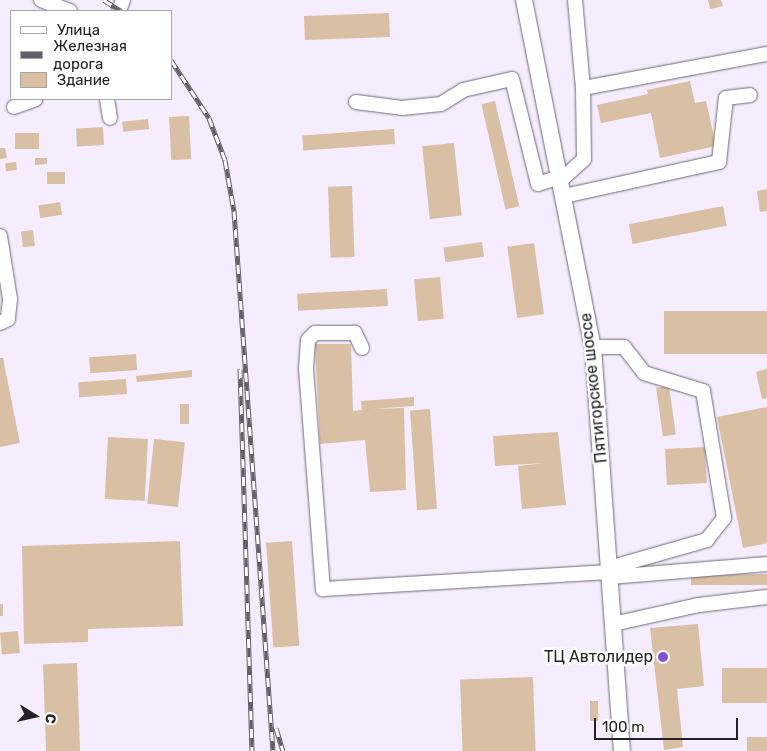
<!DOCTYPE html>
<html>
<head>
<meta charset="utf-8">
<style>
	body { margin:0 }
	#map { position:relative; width:767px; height:751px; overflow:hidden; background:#f5ecfd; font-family:Rubik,sans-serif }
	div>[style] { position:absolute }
	.building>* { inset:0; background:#d9c0a4; transform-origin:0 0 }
	.roads { filter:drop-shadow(0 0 1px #706877) drop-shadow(0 0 1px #706877) }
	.minor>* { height:14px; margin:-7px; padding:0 7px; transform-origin:7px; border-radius:7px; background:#fff }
	.major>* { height:16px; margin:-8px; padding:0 8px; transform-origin:8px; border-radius:8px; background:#fff }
	.rail>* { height:5px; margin-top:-2.5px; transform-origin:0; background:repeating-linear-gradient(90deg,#fff 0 9px,#645e68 0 18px); box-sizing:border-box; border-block:1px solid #645e68 }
	.dots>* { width:14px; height:14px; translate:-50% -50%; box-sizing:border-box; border:2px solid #fff; border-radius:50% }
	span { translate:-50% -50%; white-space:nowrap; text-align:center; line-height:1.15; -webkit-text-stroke:5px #fff; paint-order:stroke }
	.street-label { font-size:16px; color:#252128 }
	.poi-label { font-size:16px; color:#252128 }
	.right { translate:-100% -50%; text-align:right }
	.legend { position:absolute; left:10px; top:10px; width:162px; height:90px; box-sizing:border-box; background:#fff; border:1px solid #a8a6a9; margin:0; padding:6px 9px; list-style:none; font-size:15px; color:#252128 }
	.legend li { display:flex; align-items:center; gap:10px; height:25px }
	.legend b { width:25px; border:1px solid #a8a6a9 }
	.north { position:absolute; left:10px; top:691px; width:50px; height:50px; -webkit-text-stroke:4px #fff; paint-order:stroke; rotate:100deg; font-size:14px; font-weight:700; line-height:20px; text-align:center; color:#252128 }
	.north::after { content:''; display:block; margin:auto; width:18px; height:22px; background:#252128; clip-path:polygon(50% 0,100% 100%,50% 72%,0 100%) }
	.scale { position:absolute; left:594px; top:718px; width:144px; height:22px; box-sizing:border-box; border:2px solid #252128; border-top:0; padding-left:6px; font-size:15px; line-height:18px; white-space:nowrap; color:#252128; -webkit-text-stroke:4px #fff; paint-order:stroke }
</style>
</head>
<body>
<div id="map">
	<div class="building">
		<i style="clip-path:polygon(708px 0,721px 0,723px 6px,710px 9px)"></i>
		<i style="left:389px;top:13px;width:24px;height:85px;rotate:88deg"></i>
		<i style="clip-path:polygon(690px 81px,695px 103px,706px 101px,716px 146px,660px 158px,651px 113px,601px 123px,597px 105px,648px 94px,647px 90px)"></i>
		<i style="left:495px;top:101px;width:108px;height:14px;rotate:77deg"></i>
		<i style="left:189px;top:116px;width:43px;height:20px;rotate:87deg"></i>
		<i style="left:148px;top:119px;width:10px;height:26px;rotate:84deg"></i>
		<i style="left:103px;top:127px;width:18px;height:27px;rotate:87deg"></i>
		<i style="left:394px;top:129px;width:15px;height:92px;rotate:86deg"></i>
		<i style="left:39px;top:133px;width:16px;height:24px;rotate:90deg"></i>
		<i style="left:454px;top:143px;width:73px;height:32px;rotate:84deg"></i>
		<i style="clip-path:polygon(0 148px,5px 148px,7px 158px,0 159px)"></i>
		<i style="clip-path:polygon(35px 158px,47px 158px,47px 164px,35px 165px)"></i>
		<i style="left:16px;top:162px;width:8px;height:11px;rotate:83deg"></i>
		<i style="left:47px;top:172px;width:18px;height:12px"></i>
		<i style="left:352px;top:186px;width:71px;height:24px;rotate:88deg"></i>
		<i style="clip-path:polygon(767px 189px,767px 211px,760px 212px,757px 191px)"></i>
		<i style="left:60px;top:202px;width:13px;height:22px;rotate:81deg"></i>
		<i style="left:723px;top:206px;width:20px;height:96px;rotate:79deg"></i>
		<i style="left:33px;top:230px;width:16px;height:12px;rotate:83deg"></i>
		<i style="left:482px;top:242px;width:15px;height:39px;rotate:82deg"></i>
		<i style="left:534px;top:243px;width:72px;height:27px;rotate:82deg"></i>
		<i style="left:440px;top:277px;width:42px;height:26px;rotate:85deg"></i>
		<i style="left:387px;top:289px;width:17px;height:90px;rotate:87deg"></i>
		<i style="left:767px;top:311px;width:43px;height:103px;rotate:90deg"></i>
		<i style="clip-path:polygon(315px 344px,351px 344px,353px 411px,362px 410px,361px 401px,414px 397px,414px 406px,372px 409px,404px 408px,406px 490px,370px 492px,365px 440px,320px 444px)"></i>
		<i style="left:136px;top:354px;width:16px;height:47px;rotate:86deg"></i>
		<i style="clip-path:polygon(0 358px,3px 358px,20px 443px,0 447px)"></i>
		<i style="clip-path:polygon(767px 369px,767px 398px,762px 399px,756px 372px)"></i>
		<i style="clip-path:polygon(192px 370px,192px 377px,137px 382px,136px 376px)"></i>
		<i style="left:126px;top:379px;width:15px;height:48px;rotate:86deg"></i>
		<i style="left:669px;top:386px;width:49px;height:13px;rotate:82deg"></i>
		<i style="left:180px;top:404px;width:9px;height:20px"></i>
		<i style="clip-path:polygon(767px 407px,767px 543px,743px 548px,717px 417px)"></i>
		<i style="left:430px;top:409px;width:100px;height:20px;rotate:86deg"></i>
		<i style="clip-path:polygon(558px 432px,566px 505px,522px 509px,518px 466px,546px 463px,495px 466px,493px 436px)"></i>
		<i style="left:108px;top:437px;width:40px;height:62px;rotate:3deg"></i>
		<i style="left:154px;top:439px;width:31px;height:65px;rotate:6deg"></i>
		<i style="left:705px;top:447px;width:36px;height:40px;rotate:87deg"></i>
		<i style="clip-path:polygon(180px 541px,183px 626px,88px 629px,88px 642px,24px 644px,22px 546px)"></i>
		<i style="left:292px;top:541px;width:105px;height:26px;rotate:86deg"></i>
		<i style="left:767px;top:574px;width:11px;height:76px;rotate:90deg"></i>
		<i style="left:0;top:604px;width:3px;height:12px"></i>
		<i style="clip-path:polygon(698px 624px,704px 686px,677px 689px,683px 747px,664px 750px,650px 628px)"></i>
		<i style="left:18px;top:631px;width:22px;height:18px;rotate:85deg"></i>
		<i style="left:77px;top:663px;width:88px;height:34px;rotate:88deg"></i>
		<i style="left:767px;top:668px;width:35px;height:45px;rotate:90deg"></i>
		<i style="left:533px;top:677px;width:74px;height:73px;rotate:88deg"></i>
		<i style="left:590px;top:701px;width:8px;height:20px"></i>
		<i style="left:767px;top:737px;width:14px;height:20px;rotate:90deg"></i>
	</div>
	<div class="roads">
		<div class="minor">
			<i style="left:41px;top:0;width:31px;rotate:21deg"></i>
			<i style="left:119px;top:11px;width:12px;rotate:-70deg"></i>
			<i style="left:583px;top:88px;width:187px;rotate:-10.5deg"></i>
			<i style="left:107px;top:99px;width:19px;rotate:81deg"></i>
			<i style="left:356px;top:102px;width:46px;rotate:7.4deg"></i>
			<i style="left:402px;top:108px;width:39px;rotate:-6deg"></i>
			<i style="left:441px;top:104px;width:26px;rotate:-32deg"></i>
			<i style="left:463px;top:90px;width:50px;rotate:-12.7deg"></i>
			<i style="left:512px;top:79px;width:108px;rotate:76.1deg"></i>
			<i style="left:538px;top:184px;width:23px;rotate:-18deg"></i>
			<i style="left:14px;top:107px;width:23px;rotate:-20deg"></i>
			<i style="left:561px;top:180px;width:31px;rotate:-42deg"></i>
			<i style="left:584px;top:159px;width:71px;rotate:-90.8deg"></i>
			<i style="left:583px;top:88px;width:88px;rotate:-95.2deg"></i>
			<i style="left:564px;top:196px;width:159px;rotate:-12.4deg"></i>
			<i style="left:719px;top:162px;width:64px;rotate:-83.8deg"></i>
			<i style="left:726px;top:98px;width:24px;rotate:-7deg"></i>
			<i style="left:0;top:236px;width:64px;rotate:81deg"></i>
			<i style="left:10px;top:299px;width:20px;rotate:96deg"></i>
			<i style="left:8px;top:319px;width:9px;rotate:153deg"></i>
			<i style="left:593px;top:347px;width:31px"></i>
			<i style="left:624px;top:347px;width:33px;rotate:52deg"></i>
			<i style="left:644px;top:373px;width:62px;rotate:17deg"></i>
			<i style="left:703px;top:391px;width:129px;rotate:80.6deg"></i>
			<i style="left:724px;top:518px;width:28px;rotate:128deg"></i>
			<i style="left:707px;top:540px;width:102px;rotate:164.1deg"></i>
			<i style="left:362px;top:348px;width:17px;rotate:-115deg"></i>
			<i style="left:355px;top:333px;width:40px;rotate:180deg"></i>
			<i style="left:315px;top:333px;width:10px;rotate:135deg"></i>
			<i style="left:308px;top:340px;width:29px;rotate:94deg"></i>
			<i style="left:306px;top:369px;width:221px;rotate:85.6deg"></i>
			<i style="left:323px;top:589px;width:287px;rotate:-3.4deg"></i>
			<i style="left:610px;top:577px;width:158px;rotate:-4.7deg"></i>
			<i style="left:613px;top:624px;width:88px;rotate:-12.5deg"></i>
			<i style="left:699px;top:605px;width:68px;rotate:-6.7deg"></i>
		</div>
		<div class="major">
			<i style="left:524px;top:0;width:354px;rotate:78.8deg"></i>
			<i style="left:593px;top:347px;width:405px;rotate:85.9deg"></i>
		</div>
	</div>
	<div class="rail">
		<i style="left:104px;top:0;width:20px;rotate:33deg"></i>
		<i style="left:171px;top:60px;width:69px;rotate:56.8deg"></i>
		<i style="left:209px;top:118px;width:45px;rotate:69.1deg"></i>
		<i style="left:225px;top:160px;width:52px;rotate:80deg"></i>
		<i style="left:234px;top:211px;width:541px;rotate:85.87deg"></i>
		<i style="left:240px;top:369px;width:382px;rotate:88.2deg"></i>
		<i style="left:276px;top:728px;width:24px;rotate:73deg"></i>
	</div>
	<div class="dots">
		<i style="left:663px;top:657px;background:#8452ca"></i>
	</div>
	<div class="street-label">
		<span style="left:594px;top:388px;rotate:-96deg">Пятигорское шоссе</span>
	</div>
	<div class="poi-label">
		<span class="right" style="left:653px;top:657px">ТЦ Автолидер</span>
	</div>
	<ul class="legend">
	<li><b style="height:6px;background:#fff"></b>Улица</li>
	<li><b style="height:6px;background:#645e68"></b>Железная дорога</li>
	<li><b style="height:14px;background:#d9c0a4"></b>Здание</li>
	</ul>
	<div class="north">С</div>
	<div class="scale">100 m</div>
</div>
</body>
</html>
